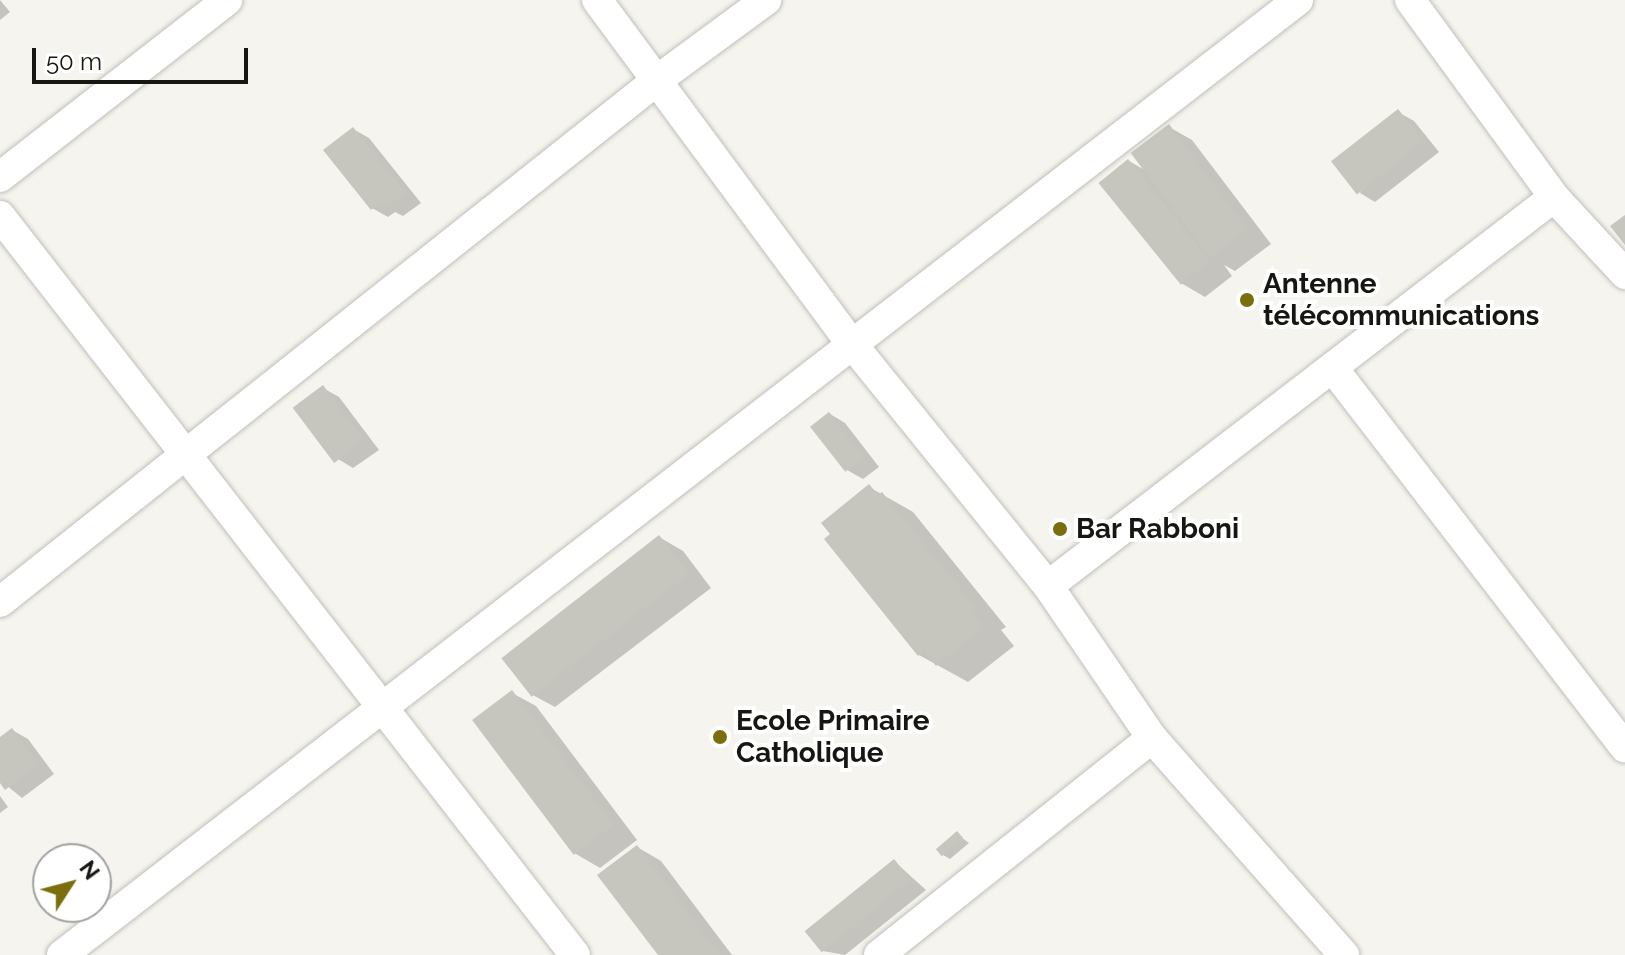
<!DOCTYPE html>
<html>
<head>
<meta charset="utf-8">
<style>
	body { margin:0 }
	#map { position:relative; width:1625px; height:955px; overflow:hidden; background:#f5f4ee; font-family:Raleway,sans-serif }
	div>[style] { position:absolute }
	.shadow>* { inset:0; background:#0003 }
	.building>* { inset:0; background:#c6c5be; transform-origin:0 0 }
	.roads { filter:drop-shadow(0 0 2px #c0c0b9) drop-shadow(0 0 2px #c0c0b9) }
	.street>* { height:30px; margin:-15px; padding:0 15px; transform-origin:15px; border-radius:15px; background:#fff }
	.dots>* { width:22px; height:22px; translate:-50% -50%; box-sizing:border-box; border:4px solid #fff; border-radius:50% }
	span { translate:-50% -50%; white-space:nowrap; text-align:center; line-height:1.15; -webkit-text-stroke:8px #fff; paint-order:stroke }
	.poi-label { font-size:28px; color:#161613; font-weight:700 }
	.left { translate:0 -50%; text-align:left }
	.north { position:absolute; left:32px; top:843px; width:80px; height:80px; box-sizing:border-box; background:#fff; border:2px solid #a2a2a1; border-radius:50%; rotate:54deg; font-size:22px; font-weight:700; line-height:32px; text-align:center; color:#161613 }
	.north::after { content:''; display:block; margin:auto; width:28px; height:36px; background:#7b6f0d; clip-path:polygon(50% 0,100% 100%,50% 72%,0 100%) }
	.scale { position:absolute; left:32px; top:48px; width:216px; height:36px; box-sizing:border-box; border:4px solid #161613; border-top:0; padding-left:10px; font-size:24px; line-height:28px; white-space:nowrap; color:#161613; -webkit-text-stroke:6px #fff; paint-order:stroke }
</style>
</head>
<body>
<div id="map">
	<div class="shadow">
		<i style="clip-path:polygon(0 0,10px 12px,0 20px)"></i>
		<i style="clip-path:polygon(1398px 112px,1414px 121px,1439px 152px,1375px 202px,1360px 193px)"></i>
		<i style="clip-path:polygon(1169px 127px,1192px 140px,1271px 244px,1235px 271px,1224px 265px,1232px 276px,1205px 297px,1181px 283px,1129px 161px,1148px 172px)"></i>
		<i style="clip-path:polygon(353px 129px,369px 138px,421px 203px,403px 216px,395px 212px,388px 217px,372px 208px)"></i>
		<i style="clip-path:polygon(323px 388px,339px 397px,379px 450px,353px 468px,338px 459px)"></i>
		<i style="clip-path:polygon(830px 414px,845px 423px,879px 467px,863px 479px,847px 470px)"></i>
		<i style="clip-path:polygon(869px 487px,913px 512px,1006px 627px,1001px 630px,1014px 646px,968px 682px,919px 655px)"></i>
		<i style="clip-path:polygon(659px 537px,683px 551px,711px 588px,555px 707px,531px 694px)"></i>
		<i style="clip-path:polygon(512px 693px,536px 706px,637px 840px,600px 868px,576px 854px)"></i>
		<i style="clip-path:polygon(12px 730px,28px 739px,54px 774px,22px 798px,0 780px,0 739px)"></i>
		<i style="clip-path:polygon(0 796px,8px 807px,0 813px)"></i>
		<i style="clip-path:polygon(957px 834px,969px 843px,950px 859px,943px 855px)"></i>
		<i style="clip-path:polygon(637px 847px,661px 861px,732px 955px,660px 955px)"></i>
		<i style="clip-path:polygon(894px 861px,926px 890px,845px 955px,823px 951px)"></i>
	</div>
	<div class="building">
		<i style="left:1398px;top:109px;width:42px;height:85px;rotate:52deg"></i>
		<i style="left:1169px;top:124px;width:132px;height:48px;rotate:53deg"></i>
		<i style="clip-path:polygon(353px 127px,406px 193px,386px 209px,381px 202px,371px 210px,323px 150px)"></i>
		<i style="left:1128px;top:159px;width:131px;height:38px;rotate:51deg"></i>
		<i style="clip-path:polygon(1625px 215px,1625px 245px,1610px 226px)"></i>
		<i style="left:323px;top:385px;width:69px;height:38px;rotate:53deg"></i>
		<i style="left:829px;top:412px;width:57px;height:24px;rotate:52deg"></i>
		<i style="clip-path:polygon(869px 484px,878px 495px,882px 492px,977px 609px,972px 612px,984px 627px,936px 666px,924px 651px,918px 656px,824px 539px,830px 534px,821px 523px)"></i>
		<i style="left:659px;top:535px;width:49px;height:200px;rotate:52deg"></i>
		<i style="left:512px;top:690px;width:169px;height:50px;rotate:53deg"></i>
		<i style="clip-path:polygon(12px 728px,39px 764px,5px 790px,0 783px,0 737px)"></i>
		<i style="left:957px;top:831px;width:9px;height:28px;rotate:49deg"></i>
		<i style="clip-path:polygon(637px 845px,721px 955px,658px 955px,597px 875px)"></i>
		<i style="left:894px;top:859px;width:27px;height:115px;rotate:51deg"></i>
	</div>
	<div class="roads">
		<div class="street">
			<i style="left:597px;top:0;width:428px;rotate:53.5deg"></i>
			<i style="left:852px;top:344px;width:311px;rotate:51deg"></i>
			<i style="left:1048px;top:586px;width:184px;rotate:55.6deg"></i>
			<i style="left:1152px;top:738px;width:290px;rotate:48.5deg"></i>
			<i style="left:1410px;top:0;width:244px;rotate:53.8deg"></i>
			<i style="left:1554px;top:197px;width:105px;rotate:47.3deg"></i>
			<i style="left:0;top:177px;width:288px;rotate:-37.9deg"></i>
			<i style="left:0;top:216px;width:936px;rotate:52.11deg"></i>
			<i style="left:1335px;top:371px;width:475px;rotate:52.4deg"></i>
			<i style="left:1048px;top:586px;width:638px;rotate:-37.55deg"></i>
			<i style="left:0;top:602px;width:843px;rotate:-38.45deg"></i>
			<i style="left:660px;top:78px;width:132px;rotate:-36.3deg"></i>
			<i style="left:62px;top:955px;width:1562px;rotate:-37.69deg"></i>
			<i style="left:879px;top:955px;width:349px;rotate:-38.5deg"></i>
		</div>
	</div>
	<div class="dots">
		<i style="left:1247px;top:300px;background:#7b6f0d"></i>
		<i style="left:1060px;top:529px;background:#7b6f0d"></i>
		<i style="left:720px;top:737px;background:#7b6f0d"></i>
	</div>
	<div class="poi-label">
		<span class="left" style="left:1263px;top:300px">Antenne<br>télécommunications</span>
		<span class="left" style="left:1076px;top:529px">Bar Rabboni</span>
		<span class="left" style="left:736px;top:737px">Ecole Primaire<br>Catholique</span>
	</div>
	<div class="north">N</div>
	<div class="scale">50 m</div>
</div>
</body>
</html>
